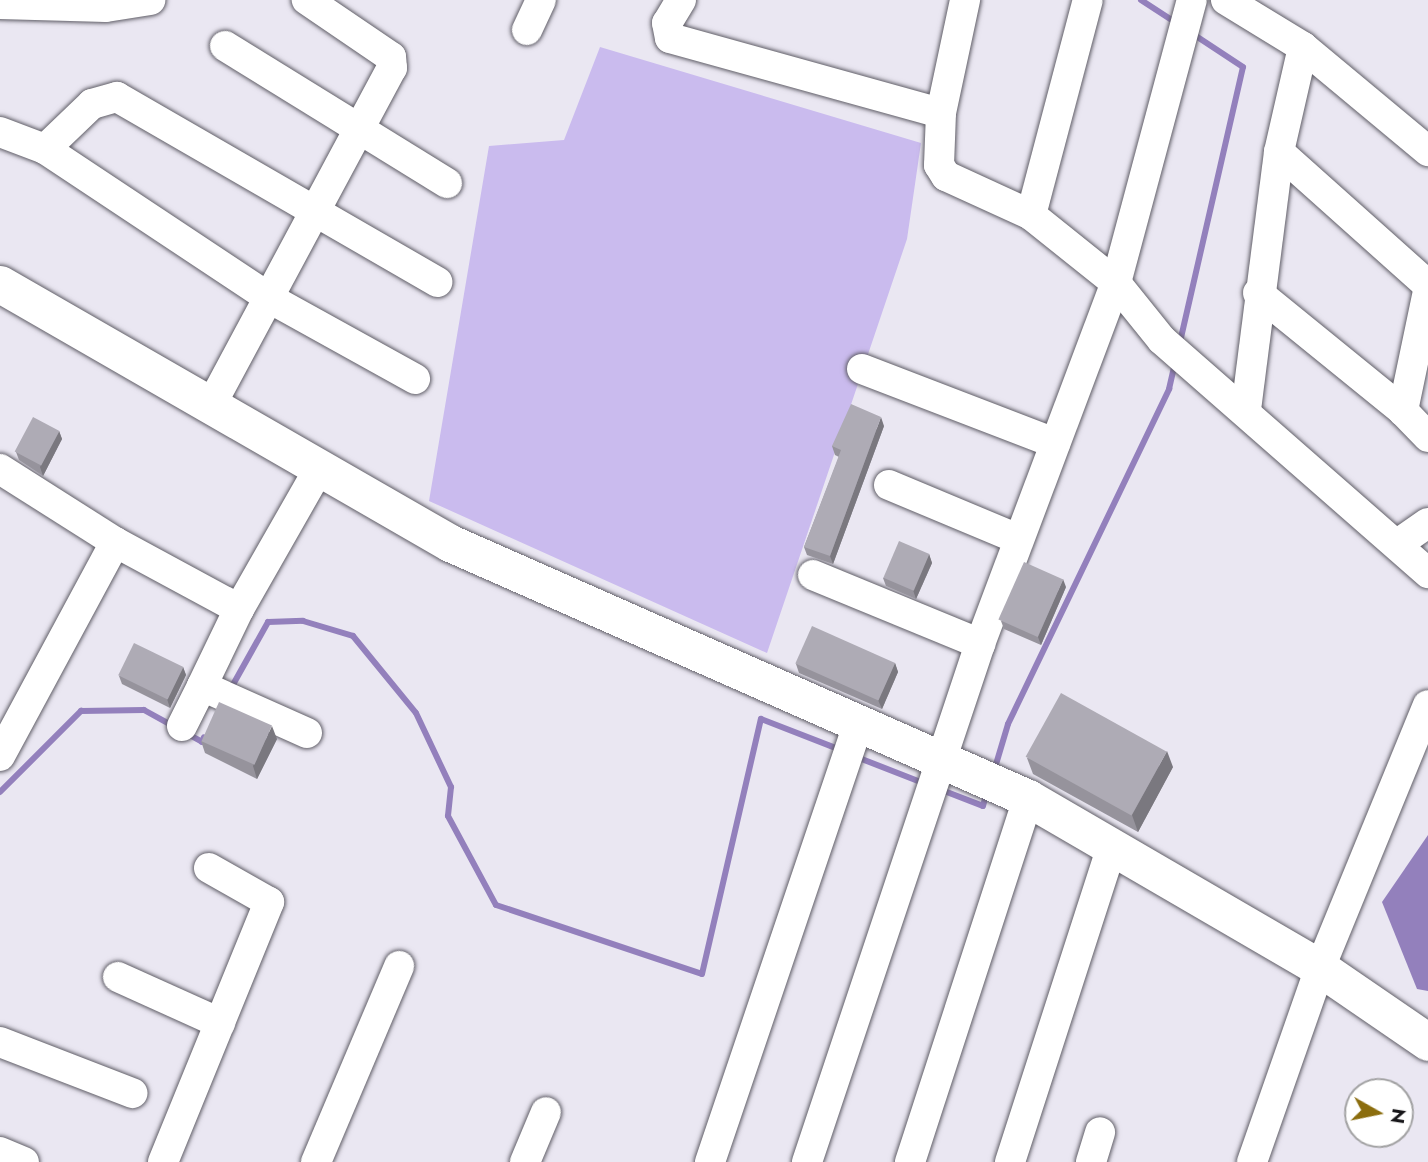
<!DOCTYPE html>
<html>
<head>
<meta charset="utf-8">
<style>
	body { margin:0 }
	#map { position:relative; width:1428px; height:1162px; overflow:hidden; background:#eae7f2; font-family:Jost,sans-serif }
	div>[style] { position:absolute }
	.green>* { inset:0; background:#cabbee }
	.water>* { inset:0; background:#9380bc }
	.stream>* { height:6px; margin:-3px; padding:0 3px; transform-origin:3px; border-radius:3px; background:#9380bc }
	.roads { filter:drop-shadow(0 0 2px #605e67) drop-shadow(0 0 2px #605e67) }
	.minor>* { height:30px; margin:-15px; padding:0 15px; transform-origin:15px; border-radius:15px; background:#fff }
	.major>* { height:37px; margin:-18.5px; padding:0 18.5px; transform-origin:18.5px; border-radius:18.5px; background:#fff }
	.wall>* { inset:0; background:#96939c }
	.shaded-wall>* { inset:0; background:#7a787f }
	.building>* { inset:0; background:#aeabb5; transform-origin:0 0 }
	span { translate:-50% -50%; white-space:nowrap; text-align:center; line-height:1.15; -webkit-text-stroke:6px #fff; paint-order:stroke }
	.north { position:absolute; left:1344px; top:1078px; width:70px; height:70px; box-sizing:border-box; background:#fff; border:2px solid #a2a2a3; border-radius:50%; rotate:99deg; font-size:19px; font-weight:700; line-height:28px; text-align:center; color:#171619 }
	.north::after { content:''; display:block; margin:auto; width:24px; height:32px; background:#8b6d0e; clip-path:polygon(50% 0,100% 100%,50% 72%,0 100%) }
</style>
</head>
<body>
<div id="map">
	<div class="green">
		<i style="clip-path:polygon(600px 47px,921px 143px,907px 239px,767px 653px,429px 501px,489px 146px,564px 140px)"></i>
	</div>
	<div class="water">
		<i style="clip-path:polygon(1428px 835px,1428px 991px,1417px 989px,1382px 902px)"></i>
	</div>
	<div class="stream">
		<i style="left:1141px;top:0;width:44px;rotate:33deg"></i>
		<i style="left:1180px;top:342px;width:282px;rotate:-77.1deg"></i>
		<i style="left:1243px;top:67px;width:60px;rotate:-146.6deg"></i>
		<i style="left:230px;top:690px;width:78px;rotate:-60.8deg"></i>
		<i style="left:268px;top:622px;width:35px;rotate:-2deg"></i>
		<i style="left:303px;top:621px;width:52px;rotate:16.7deg"></i>
		<i style="left:353px;top:636px;width:99px;rotate:50.7deg"></i>
		<i style="left:416px;top:713px;width:82px;rotate:64.7deg"></i>
		<i style="left:451px;top:787px;width:29px;rotate:96deg"></i>
		<i style="left:448px;top:816px;width:101px;rotate:61.7deg"></i>
		<i style="left:496px;top:905px;width:217px;rotate:18.5deg"></i>
		<i style="left:702px;top:974px;width:262px;rotate:-77deg"></i>
		<i style="left:761px;top:719px;width:86px;rotate:21.2deg"></i>
		<i style="left:186px;top:733px;width:18px;rotate:29deg"></i>
		<i style="left:202px;top:742px;width:5px;rotate:-68deg"></i>
		<i style="left:854px;top:756px;width:77px;rotate:21.3deg"></i>
		<i style="left:994px;top:771px;width:49px;rotate:-73.4deg"></i>
		<i style="left:1008px;top:724px;width:372px;rotate:-64.3deg"></i>
		<i style="left:1169px;top:389px;width:27px;rotate:-77deg"></i>
		<i style="left:939px;top:789px;width:47px;rotate:21.1deg"></i>
		<i style="left:983px;top:806px;width:16px;rotate:-75deg"></i>
		<i style="left:0;top:792px;width:115px;rotate:-45deg"></i>
		<i style="left:81px;top:711px;width:63px;rotate:-0.9deg"></i>
		<i style="left:144px;top:710px;width:33px;rotate:29deg"></i>
	</div>
	<div class="roads">
		<div class="minor">
			<i style="left:681px;top:0;width:27px;rotate:121deg"></i>
			<i style="left:667px;top:23px;width:15px;rotate:79deg"></i>
			<i style="left:670px;top:38px;width:281px;rotate:15.5deg"></i>
			<i style="left:941px;top:113px;width:52px;rotate:92.2deg"></i>
			<i style="left:939px;top:165px;width:13px;rotate:58deg"></i>
			<i style="left:946px;top:176px;width:94px;rotate:24.6deg"></i>
			<i style="left:1031px;top:215px;width:109px;rotate:38.7deg"></i>
			<i style="left:1116px;top:283px;width:73px;rotate:51.1deg"></i>
			<i style="left:1162px;top:340px;width:354px;rotate:41.2deg"></i>
			<i style="left:1226px;top:0;width:90px;rotate:31.4deg"></i>
			<i style="left:1303px;top:47px;width:108px;rotate:102.9deg"></i>
			<i style="left:1279px;top:152px;width:258px;rotate:97.3deg"></i>
			<i style="left:0;top:4px;width:106px;rotate:1.6deg"></i>
			<i style="left:106px;top:7px;width:45px;rotate:-9deg"></i>
			<i style="left:527px;top:30px;width:33px;rotate:-65deg"></i>
			<i style="left:225px;top:46px;width:261px;rotate:31.7deg"></i>
			<i style="left:1303px;top:47px;width:163px;rotate:39.8deg"></i>
			<i style="left:941px;top:113px;width:116px;rotate:-78deg"></i>
			<i style="left:0;top:132px;width:48px;rotate:20.7deg"></i>
			<i style="left:45px;top:149px;width:65px;rotate:-43.8deg"></i>
			<i style="left:92px;top:104px;width:26px;rotate:-16deg"></i>
			<i style="left:117px;top:97px;width:370px;rotate:30deg"></i>
			<i style="left:45px;top:149px;width:269px;rotate:33.6deg"></i>
			<i style="left:269px;top:298px;width:167px;rotate:29deg"></i>
			<i style="left:1279px;top:152px;width:200px;rotate:41.8deg"></i>
			<i style="left:1031px;top:215px;width:222px;rotate:-75.2deg"></i>
			<i style="left:1428px;top:291px;width:123px;rotate:101.8deg"></i>
			<i style="left:1403px;top:411px;width:36px;rotate:46deg"></i>
			<i style="left:1258px;top:293px;width:187px;rotate:39.1deg"></i>
			<i style="left:862px;top:369px;width:207px;rotate:21deg"></i>
			<i style="left:210px;top:407px;width:385px;rotate:-61.8deg"></i>
			<i style="left:392px;top:68px;width:11px;rotate:-95deg"></i>
			<i style="left:391px;top:57px;width:102px;rotate:-145.8deg"></i>
			<i style="left:0;top:469px;width:136px;rotate:32.4deg"></i>
			<i style="left:115px;top:542px;width:141px;rotate:28.4deg"></i>
			<i style="left:239px;top:609px;width:161px;rotate:-60.3deg"></i>
			<i style="left:889px;top:485px;width:140px;rotate:22.7deg"></i>
			<i style="left:1399px;top:543px;width:35px;rotate:-35deg"></i>
			<i style="left:813px;top:575px;width:181px;rotate:22.4deg"></i>
			<i style="left:239px;top:609px;width:85px;rotate:115.7deg"></i>
			<i style="left:202px;top:686px;width:115px;rotate:24.1deg"></i>
			<i style="left:182px;top:726px;width:45px;rotate:-63.4deg"></i>
			<i style="left:0;top:756px;width:243px;rotate:-61.7deg"></i>
			<i style="left:118px;top:977px;width:112px;rotate:24.3deg"></i>
			<i style="left:0;top:1042px;width:142px;rotate:21.1deg"></i>
			<i style="left:0;top:1152px;width:26px;rotate:23deg"></i>
			<i style="left:163px;top:1162px;width:281px;rotate:-67.8deg"></i>
			<i style="left:269px;top:902px;width:69px;rotate:-150.5deg"></i>
			<i style="left:316px;top:1162px;width:213px;rotate:-67deg"></i>
			<i style="left:525px;top:1162px;width:54px;rotate:-67.2deg"></i>
			<i style="left:710px;top:1162px;width:462px;rotate:-71.3deg"></i>
			<i style="left:807px;top:1162px;width:546px;rotate:-71.53deg"></i>
			<i style="left:980px;top:644px;width:386px;rotate:-69.4deg"></i>
			<i style="left:1116px;top:283px;width:293px;rotate:-75deg"></i>
			<i style="left:910px;top:1162px;width:383px;rotate:-72deg"></i>
			<i style="left:1010px;top:1162px;width:334px;rotate:-72.1deg"></i>
			<i style="left:1091px;top:1162px;width:31px;rotate:-73deg"></i>
			<i style="left:1252px;top:1162px;width:206px;rotate:-70.7deg"></i>
			<i style="left:1320px;top:968px;width:284px;rotate:-67.7deg"></i>
		</div>
		<div class="major">
			<i style="left:0;top:284px;width:519px;rotate:29.92deg"></i>
			<i style="left:450px;top:543px;width:632px;rotate:23.81deg"></i>
			<i style="left:1028px;top:798px;width:338px;rotate:30.2deg"></i>
			<i style="left:1320px;top:968px;width:131px;rotate:34.4deg"></i>
		</div>
	</div>
	<div class="wall">
		<i style="clip-path:polygon(884px 426px,833px 564px,807px 555px,804px 547px,839px 457px,835px 455px,832px 446px)"></i>
		<i style="clip-path:polygon(59px 431px,62px 439px,43px 476px,19px 460px,16px 452px)"></i>
		<i style="clip-path:polygon(929px 554px,932px 563px,916px 599px,886px 586px,883px 578px)"></i>
		<i style="clip-path:polygon(1066px 587px,1041px 645px,1004px 629px,1001px 621px)"></i>
		<i style="clip-path:polygon(895px 663px,898px 672px,882px 709px,799px 673px,796px 664px)"></i>
		<i style="clip-path:polygon(183px 667px,186px 675px,170px 708px,122px 684px,119px 676px)"></i>
		<i style="clip-path:polygon(277px 739px,257px 779px,205px 753px,201px 741px)"></i>
		<i style="clip-path:polygon(1027px 758px,1173px 767px,1138px 832px,1033px 774px)"></i>
	</div>
	<div class="shaded-wall">
		<i style="clip-path:polygon(881px 417px,884px 426px,833px 564px,830px 556px)"></i>
		<i style="clip-path:polygon(59px 431px,62px 439px,43px 476px,40px 467px)"></i>
		<i style="clip-path:polygon(929px 554px,932px 563px,916px 599px,913px 590px)"></i>
		<i style="clip-path:polygon(1063px 579px,1066px 587px,1041px 645px,1038px 637px)"></i>
		<i style="clip-path:polygon(895px 663px,898px 672px,882px 709px,878px 700px)"></i>
		<i style="clip-path:polygon(183px 667px,186px 675px,170px 708px,167px 699px)"></i>
		<i style="clip-path:polygon(272px 726px,277px 739px,257px 779px,253px 766px)"></i>
		<i style="clip-path:polygon(1167px 751px,1173px 767px,1138px 832px,1132px 815px)"></i>
	</div>
	<div class="building">
		<i style="clip-path:polygon(851px 404px,881px 417px,830px 556px,804px 547px,841px 450px,832px 446px)"></i>
		<i style="left:33px;top:417px;width:30px;height:39px;rotate:28deg"></i>
		<i style="left:899px;top:541px;width:33px;height:40px;rotate:23deg"></i>
		<i style="left:1024px;top:562px;width:43px;height:63px;rotate:24deg"></i>
		<i style="left:812px;top:626px;width:91px;height:41px;rotate:24deg"></i>
		<i style="left:134px;top:643px;width:55px;height:36px;rotate:26deg"></i>
		<i style="left:1061px;top:693px;width:121px;height:73px;rotate:29deg"></i>
		<i style="left:219px;top:702px;width:58px;height:43px;rotate:24deg"></i>
	</div>
	<div class="north">N</div>
</div>
</body>
</html>
